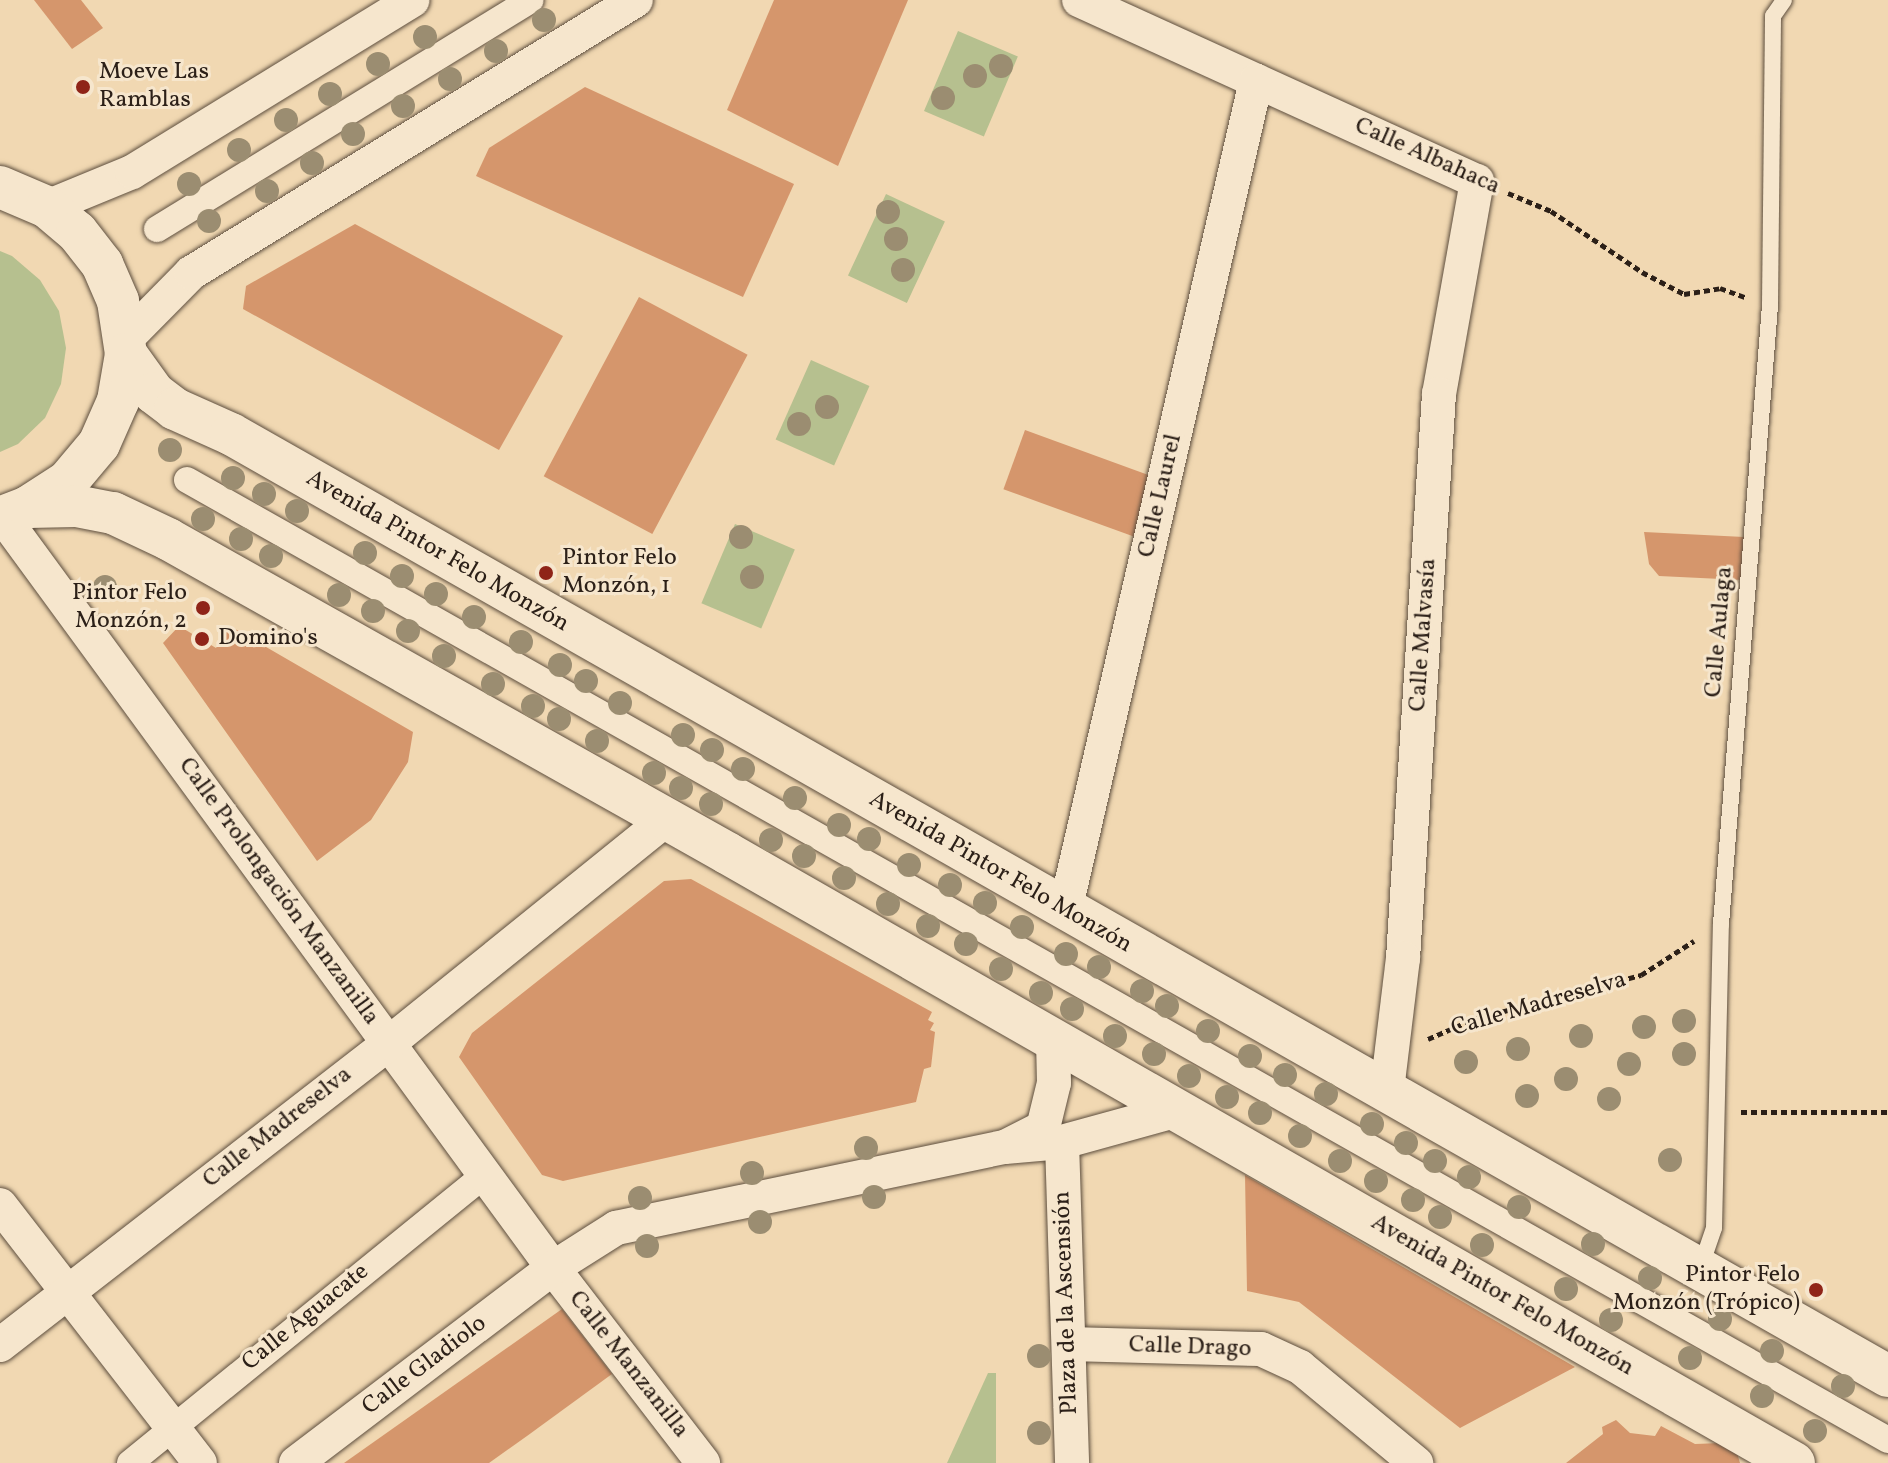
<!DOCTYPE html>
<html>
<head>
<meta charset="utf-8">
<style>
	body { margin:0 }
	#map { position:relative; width:1888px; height:1463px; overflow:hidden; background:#f1d8b2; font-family:Vollkorn,serif }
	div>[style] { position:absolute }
	.green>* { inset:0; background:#b6c08f; transform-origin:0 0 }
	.building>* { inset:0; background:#d5966c; transform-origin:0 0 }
	.path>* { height:5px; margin-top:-2.5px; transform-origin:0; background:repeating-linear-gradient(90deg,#2c2018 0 6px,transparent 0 10px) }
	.roads { filter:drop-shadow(0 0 2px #5d4e3e) drop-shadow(0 0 2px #5d4e3e) }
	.service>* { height:16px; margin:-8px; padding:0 8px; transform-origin:8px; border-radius:8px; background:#f6e6cd }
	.pedestrian>* { height:26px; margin:-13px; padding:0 13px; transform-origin:13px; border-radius:13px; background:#f6e6cd }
	.minor>* { height:34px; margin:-17px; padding:0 17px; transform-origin:17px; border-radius:17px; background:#f6e6cd }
	.tertiary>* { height:42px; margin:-21px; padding:0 21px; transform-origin:21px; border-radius:21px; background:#f6e6cd }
	.trees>* { width:24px; height:24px; margin:-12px; border-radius:50%; background:#9b8d71 }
	.dots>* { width:22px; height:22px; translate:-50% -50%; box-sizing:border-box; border:4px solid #f6e6cd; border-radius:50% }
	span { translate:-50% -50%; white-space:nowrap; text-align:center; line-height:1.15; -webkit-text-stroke:6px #f6e6cd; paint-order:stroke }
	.poi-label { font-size:24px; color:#2c2018 }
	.left { translate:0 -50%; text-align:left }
	.right { translate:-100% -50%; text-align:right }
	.street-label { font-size:24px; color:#2c2018 }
</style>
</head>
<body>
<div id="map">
	<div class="green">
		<i style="left:958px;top:31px;width:65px;height:87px;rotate:23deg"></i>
		<i style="left:886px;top:194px;width:65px;height:90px;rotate:25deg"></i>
		<i style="clip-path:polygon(0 251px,12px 256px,40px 280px,59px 311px,66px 348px,61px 384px,45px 418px,18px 444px,0 452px)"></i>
		<i style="left:811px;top:360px;width:64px;height:87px;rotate:24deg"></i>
		<i style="left:735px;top:524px;width:65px;height:86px;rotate:23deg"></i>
		<i style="clip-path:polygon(988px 1373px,996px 1373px,996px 1463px,947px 1463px)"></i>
	</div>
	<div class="building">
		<i style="clip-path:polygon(34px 0,81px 0,103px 28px,72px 49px)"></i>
		<i style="clip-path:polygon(774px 0,908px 0,838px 166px,727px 110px)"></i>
		<i style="clip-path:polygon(585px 87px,794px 184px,743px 297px,476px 176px,489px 148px)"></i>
		<i style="clip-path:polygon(355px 224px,563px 336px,499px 450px,243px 309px,246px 286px)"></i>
		<i style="left:639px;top:297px;width:123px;height:203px;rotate:28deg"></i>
		<i style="left:1025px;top:430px;width:140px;height:63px;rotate:20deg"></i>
		<i style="clip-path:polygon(1644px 532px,1744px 537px,1742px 580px,1659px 576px,1649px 564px)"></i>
		<i style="clip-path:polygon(179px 626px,216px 648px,230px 626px,413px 732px,408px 762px,371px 820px,317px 861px,163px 643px)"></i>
		<i style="clip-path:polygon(691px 879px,932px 1012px,928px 1020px,934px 1023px,930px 1030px,935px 1032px,931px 1067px,924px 1069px,916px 1102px,563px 1181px,542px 1175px,459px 1057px,472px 1033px,664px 881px)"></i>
		<i style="clip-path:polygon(1245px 1175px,1575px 1367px,1460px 1428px,1299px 1302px,1247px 1291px)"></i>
		<i style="clip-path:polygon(562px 1309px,612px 1374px,527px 1436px,489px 1463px,344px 1463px)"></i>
		<i style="clip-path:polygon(1616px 1420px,1630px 1433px,1655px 1436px,1661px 1426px,1695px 1444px,1721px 1443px,1737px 1453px,1740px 1463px,1566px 1463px,1603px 1434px,1602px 1427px)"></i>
	</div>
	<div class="path">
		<i style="left:1508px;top:193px;width:47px;rotate:22.7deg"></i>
		<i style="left:1551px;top:211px;width:110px;rotate:33.8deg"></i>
		<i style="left:1642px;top:272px;width:47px;rotate:27.6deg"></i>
		<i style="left:1684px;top:294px;width:36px;rotate:-9deg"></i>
		<i style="left:1720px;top:288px;width:27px;rotate:20deg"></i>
		<i style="left:1428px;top:1039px;width:50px;rotate:-23.5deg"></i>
		<i style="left:1474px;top:1019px;width:173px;rotate:-14.8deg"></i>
		<i style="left:1641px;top:975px;width:63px;rotate:-32.7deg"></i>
		<i style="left:1741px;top:1112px;width:147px"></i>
	</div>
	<div class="roads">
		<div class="service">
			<i style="left:1701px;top:1266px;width:40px;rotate:-71.1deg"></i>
			<i style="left:1714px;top:1228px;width:304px;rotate:-88.7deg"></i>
			<i style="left:1721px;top:924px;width:621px;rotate:-85.47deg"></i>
			<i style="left:1770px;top:305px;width:289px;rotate:-89.4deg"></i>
			<i style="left:1773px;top:16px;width:19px;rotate:-55deg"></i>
		</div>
		<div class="pedestrian">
			<i style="left:157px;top:229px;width:438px;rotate:-31.5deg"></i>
			<i style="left:187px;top:480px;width:1953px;rotate:29.44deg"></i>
			<i style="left:130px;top:1463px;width:457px;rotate:-39.1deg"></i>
		</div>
		<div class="minor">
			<i style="left:1079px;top:0;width:437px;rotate:24.5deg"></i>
			<i style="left:1477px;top:181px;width:216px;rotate:100.1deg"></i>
			<i style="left:1439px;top:394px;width:565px;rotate:93.65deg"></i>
			<i style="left:1403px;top:958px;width:134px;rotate:96.9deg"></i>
			<i style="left:47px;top:207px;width:92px;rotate:-22.4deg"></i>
			<i style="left:132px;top:172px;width:329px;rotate:-31.5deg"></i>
			<i style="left:125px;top:340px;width:94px;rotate:-45.4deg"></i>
			<i style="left:191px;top:273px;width:522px;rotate:-31.53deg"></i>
			<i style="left:3px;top:517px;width:931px;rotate:53.78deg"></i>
			<i style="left:553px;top:1268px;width:246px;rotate:52.4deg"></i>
			<i style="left:1065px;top:911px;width:852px;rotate:-77.04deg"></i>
			<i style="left:1062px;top:1142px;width:321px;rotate:88.2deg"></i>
			<i style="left:1009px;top:1145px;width:38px;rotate:-27deg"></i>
			<i style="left:1043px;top:1128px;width:46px;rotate:-76.3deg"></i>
			<i style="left:1054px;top:1083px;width:44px;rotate:-91.3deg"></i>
			<i style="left:0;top:1205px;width:326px;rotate:52.2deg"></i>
			<i style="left:1069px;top:1344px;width:192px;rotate:1.5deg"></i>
			<i style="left:1261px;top:1349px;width:43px;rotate:24.8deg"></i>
			<i style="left:1300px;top:1367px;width:151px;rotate:39.6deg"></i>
			<i style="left:0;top:1345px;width:492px;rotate:-37.8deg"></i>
			<i style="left:389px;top:1043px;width:357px;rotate:-38.9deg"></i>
			<i style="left:296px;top:1463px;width:323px;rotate:-37.2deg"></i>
			<i style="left:553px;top:1268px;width:75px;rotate:-32.4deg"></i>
			<i style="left:616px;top:1228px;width:397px;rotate:-11.8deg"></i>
			<i style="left:1005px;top:1147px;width:57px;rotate:-5deg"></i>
			<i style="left:1062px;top:1142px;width:120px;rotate:-15.4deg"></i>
		</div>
		<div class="tertiary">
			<i style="left:0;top:187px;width:51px;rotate:23.1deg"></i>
			<i style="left:47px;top:207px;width:39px;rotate:40deg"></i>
			<i style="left:77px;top:232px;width:41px;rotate:52deg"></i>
			<i style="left:102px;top:264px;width:40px;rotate:66.6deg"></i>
			<i style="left:118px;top:301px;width:54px;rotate:81.4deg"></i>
			<i style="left:126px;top:354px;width:48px;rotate:99.7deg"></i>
			<i style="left:118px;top:401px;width:47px;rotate:113.8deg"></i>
			<i style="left:99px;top:444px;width:48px;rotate:130deg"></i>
			<i style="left:68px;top:481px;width:48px;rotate:147deg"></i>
			<i style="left:28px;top:507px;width:30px;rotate:159deg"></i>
			<i style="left:126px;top:354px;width:48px;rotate:54.3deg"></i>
			<i style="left:154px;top:393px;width:26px;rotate:37deg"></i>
			<i style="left:175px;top:409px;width:61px;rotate:24.1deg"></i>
			<i style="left:231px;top:434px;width:1906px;rotate:29.62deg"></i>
			<i style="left:28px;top:507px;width:48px;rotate:-1.2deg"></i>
			<i style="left:76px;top:506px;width:38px;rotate:11deg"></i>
			<i style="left:113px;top:513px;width:61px;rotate:25.3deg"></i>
			<i style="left:168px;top:539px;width:641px;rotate:29.32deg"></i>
			<i style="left:727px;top:853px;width:1229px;rotate:29.76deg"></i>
		</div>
	</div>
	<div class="trees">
		<i style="left:544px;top:20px"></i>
		<i style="left:425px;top:37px"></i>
		<i style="left:496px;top:51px"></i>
		<i style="left:378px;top:64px"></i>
		<i style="left:1001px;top:66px"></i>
		<i style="left:975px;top:76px"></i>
		<i style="left:450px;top:79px"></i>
		<i style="left:330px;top:94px"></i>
		<i style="left:943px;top:98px"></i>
		<i style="left:403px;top:106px"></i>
		<i style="left:286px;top:120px"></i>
		<i style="left:353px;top:134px"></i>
		<i style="left:239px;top:150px"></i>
		<i style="left:312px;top:163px"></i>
		<i style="left:189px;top:184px"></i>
		<i style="left:267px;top:191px"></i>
		<i style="left:888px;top:212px"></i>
		<i style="left:209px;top:221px"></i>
		<i style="left:896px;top:239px"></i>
		<i style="left:903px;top:270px"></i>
		<i style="left:827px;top:407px"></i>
		<i style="left:799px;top:424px"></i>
		<i style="left:170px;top:450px"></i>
		<i style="left:233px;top:478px"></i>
		<i style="left:264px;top:494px"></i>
		<i style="left:297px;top:511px"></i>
		<i style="left:203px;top:519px"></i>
		<i style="left:741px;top:537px"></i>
		<i style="left:241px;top:539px"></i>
		<i style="left:365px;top:553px"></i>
		<i style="left:271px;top:556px"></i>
		<i style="left:402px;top:576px"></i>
		<i style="left:752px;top:577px"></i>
		<i style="left:105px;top:587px"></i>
		<i style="left:436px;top:594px"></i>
		<i style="left:339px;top:595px"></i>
		<i style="left:373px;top:611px"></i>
		<i style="left:474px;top:617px"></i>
		<i style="left:408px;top:631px"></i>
		<i style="left:521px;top:642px"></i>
		<i style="left:444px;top:656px"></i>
		<i style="left:560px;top:665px"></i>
		<i style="left:586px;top:681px"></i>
		<i style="left:493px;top:684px"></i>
		<i style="left:620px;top:703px"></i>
		<i style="left:533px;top:706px"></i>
		<i style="left:559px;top:719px"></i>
		<i style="left:683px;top:735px"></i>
		<i style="left:597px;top:741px"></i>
		<i style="left:712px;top:750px"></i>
		<i style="left:743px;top:769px"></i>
		<i style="left:654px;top:773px"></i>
		<i style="left:681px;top:788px"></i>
		<i style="left:795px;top:798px"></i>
		<i style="left:711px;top:804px"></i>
		<i style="left:839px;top:825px"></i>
		<i style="left:869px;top:839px"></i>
		<i style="left:771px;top:840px"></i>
		<i style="left:804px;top:856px"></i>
		<i style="left:909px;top:865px"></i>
		<i style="left:844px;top:878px"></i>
		<i style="left:950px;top:885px"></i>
		<i style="left:985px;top:903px"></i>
		<i style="left:888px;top:904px"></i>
		<i style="left:928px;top:926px"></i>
		<i style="left:1022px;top:927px"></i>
		<i style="left:966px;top:944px"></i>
		<i style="left:1066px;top:954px"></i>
		<i style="left:1099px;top:967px"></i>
		<i style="left:1001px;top:969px"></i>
		<i style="left:1142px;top:991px"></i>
		<i style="left:1041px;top:993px"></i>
		<i style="left:1167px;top:1006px"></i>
		<i style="left:1072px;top:1009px"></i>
		<i style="left:1684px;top:1021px"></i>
		<i style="left:1644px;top:1027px"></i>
		<i style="left:1208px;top:1031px"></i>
		<i style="left:1115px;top:1036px"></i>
		<i style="left:1581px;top:1036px"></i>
		<i style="left:1518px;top:1049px"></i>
		<i style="left:1154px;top:1054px"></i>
		<i style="left:1684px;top:1054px"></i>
		<i style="left:1250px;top:1056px"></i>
		<i style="left:1466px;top:1062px"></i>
		<i style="left:1629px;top:1064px"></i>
		<i style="left:1285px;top:1075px"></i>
		<i style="left:1189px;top:1076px"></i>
		<i style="left:1566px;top:1079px"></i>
		<i style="left:1326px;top:1094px"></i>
		<i style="left:1527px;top:1096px"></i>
		<i style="left:1227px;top:1097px"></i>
		<i style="left:1609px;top:1099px"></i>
		<i style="left:1260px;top:1113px"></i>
		<i style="left:1372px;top:1124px"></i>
		<i style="left:1300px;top:1136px"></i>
		<i style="left:1406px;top:1143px"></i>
		<i style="left:866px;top:1148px"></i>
		<i style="left:1670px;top:1160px"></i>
		<i style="left:1340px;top:1161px"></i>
		<i style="left:1435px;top:1161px"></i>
		<i style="left:752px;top:1173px"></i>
		<i style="left:1469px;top:1177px"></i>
		<i style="left:1376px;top:1181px"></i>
		<i style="left:874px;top:1197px"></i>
		<i style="left:640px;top:1198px"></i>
		<i style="left:1413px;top:1200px"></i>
		<i style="left:1519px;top:1207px"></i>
		<i style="left:1440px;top:1217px"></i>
		<i style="left:760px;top:1222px"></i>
		<i style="left:1593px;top:1244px"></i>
		<i style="left:1482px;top:1245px"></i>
		<i style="left:647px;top:1246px"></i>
		<i style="left:1650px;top:1278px"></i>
		<i style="left:1566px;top:1289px"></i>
		<i style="left:1720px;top:1319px"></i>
		<i style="left:1611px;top:1320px"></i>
		<i style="left:1772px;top:1351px"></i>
		<i style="left:1039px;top:1356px"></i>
		<i style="left:1690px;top:1358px"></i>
		<i style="left:1843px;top:1386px"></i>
		<i style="left:1762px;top:1396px"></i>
		<i style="left:1815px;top:1431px"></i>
		<i style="left:1039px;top:1433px"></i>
	</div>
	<div class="dots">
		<i style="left:83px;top:87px;background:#8f2418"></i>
		<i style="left:546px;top:573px;background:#8f2418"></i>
		<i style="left:203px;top:608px;background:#8f2418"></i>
		<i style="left:202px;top:639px;background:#8f2418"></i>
		<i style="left:1816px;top:1290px;background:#8f2418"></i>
	</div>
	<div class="poi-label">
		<span class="left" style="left:99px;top:87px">Moeve Las<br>Ramblas</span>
		<span class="left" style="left:562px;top:573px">Pintor Felo<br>Monzón, 1</span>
		<span class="right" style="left:187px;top:608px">Pintor Felo<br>Monzón, 2</span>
		<span class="left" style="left:218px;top:639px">Domino's</span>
		<span class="right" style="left:1800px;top:1290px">Pintor Felo<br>Monzón (Trópico)</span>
	</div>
	<div class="street-label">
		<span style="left:1427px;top:157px;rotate:24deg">Calle Albahaca</span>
		<span style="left:1161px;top:496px;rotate:-77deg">Calle Laurel</span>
		<span style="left:437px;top:552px;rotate:30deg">Avenida Pintor Felo Monzón</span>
		<span style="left:1720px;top:632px;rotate:-85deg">Calle Aulaga</span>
		<span style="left:1424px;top:635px;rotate:-86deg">Calle Malvasía</span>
		<span style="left:1000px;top:873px;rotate:30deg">Avenida Pintor Felo Monzón</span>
		<span style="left:278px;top:892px;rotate:54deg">Calle Prolongación Manzanilla</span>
		<span style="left:1539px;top:1005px;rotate:-16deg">Calle Madreselva</span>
		<span style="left:278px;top:1128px;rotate:-38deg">Calle Madreselva</span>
		<span style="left:1502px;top:1296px;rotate:30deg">Avenida Pintor Felo Monzón</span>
		<span style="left:1067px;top:1303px;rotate:-92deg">Plaza de la Ascensión</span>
		<span style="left:306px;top:1318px;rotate:-39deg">Calle Aguacate</span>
		<span style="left:1190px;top:1348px;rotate:2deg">Calle Drago</span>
		<span style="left:628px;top:1365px;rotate:52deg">Calle Manzanilla</span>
		<span style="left:425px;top:1366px;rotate:-37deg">Calle Gladiolo</span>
	</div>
</div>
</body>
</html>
